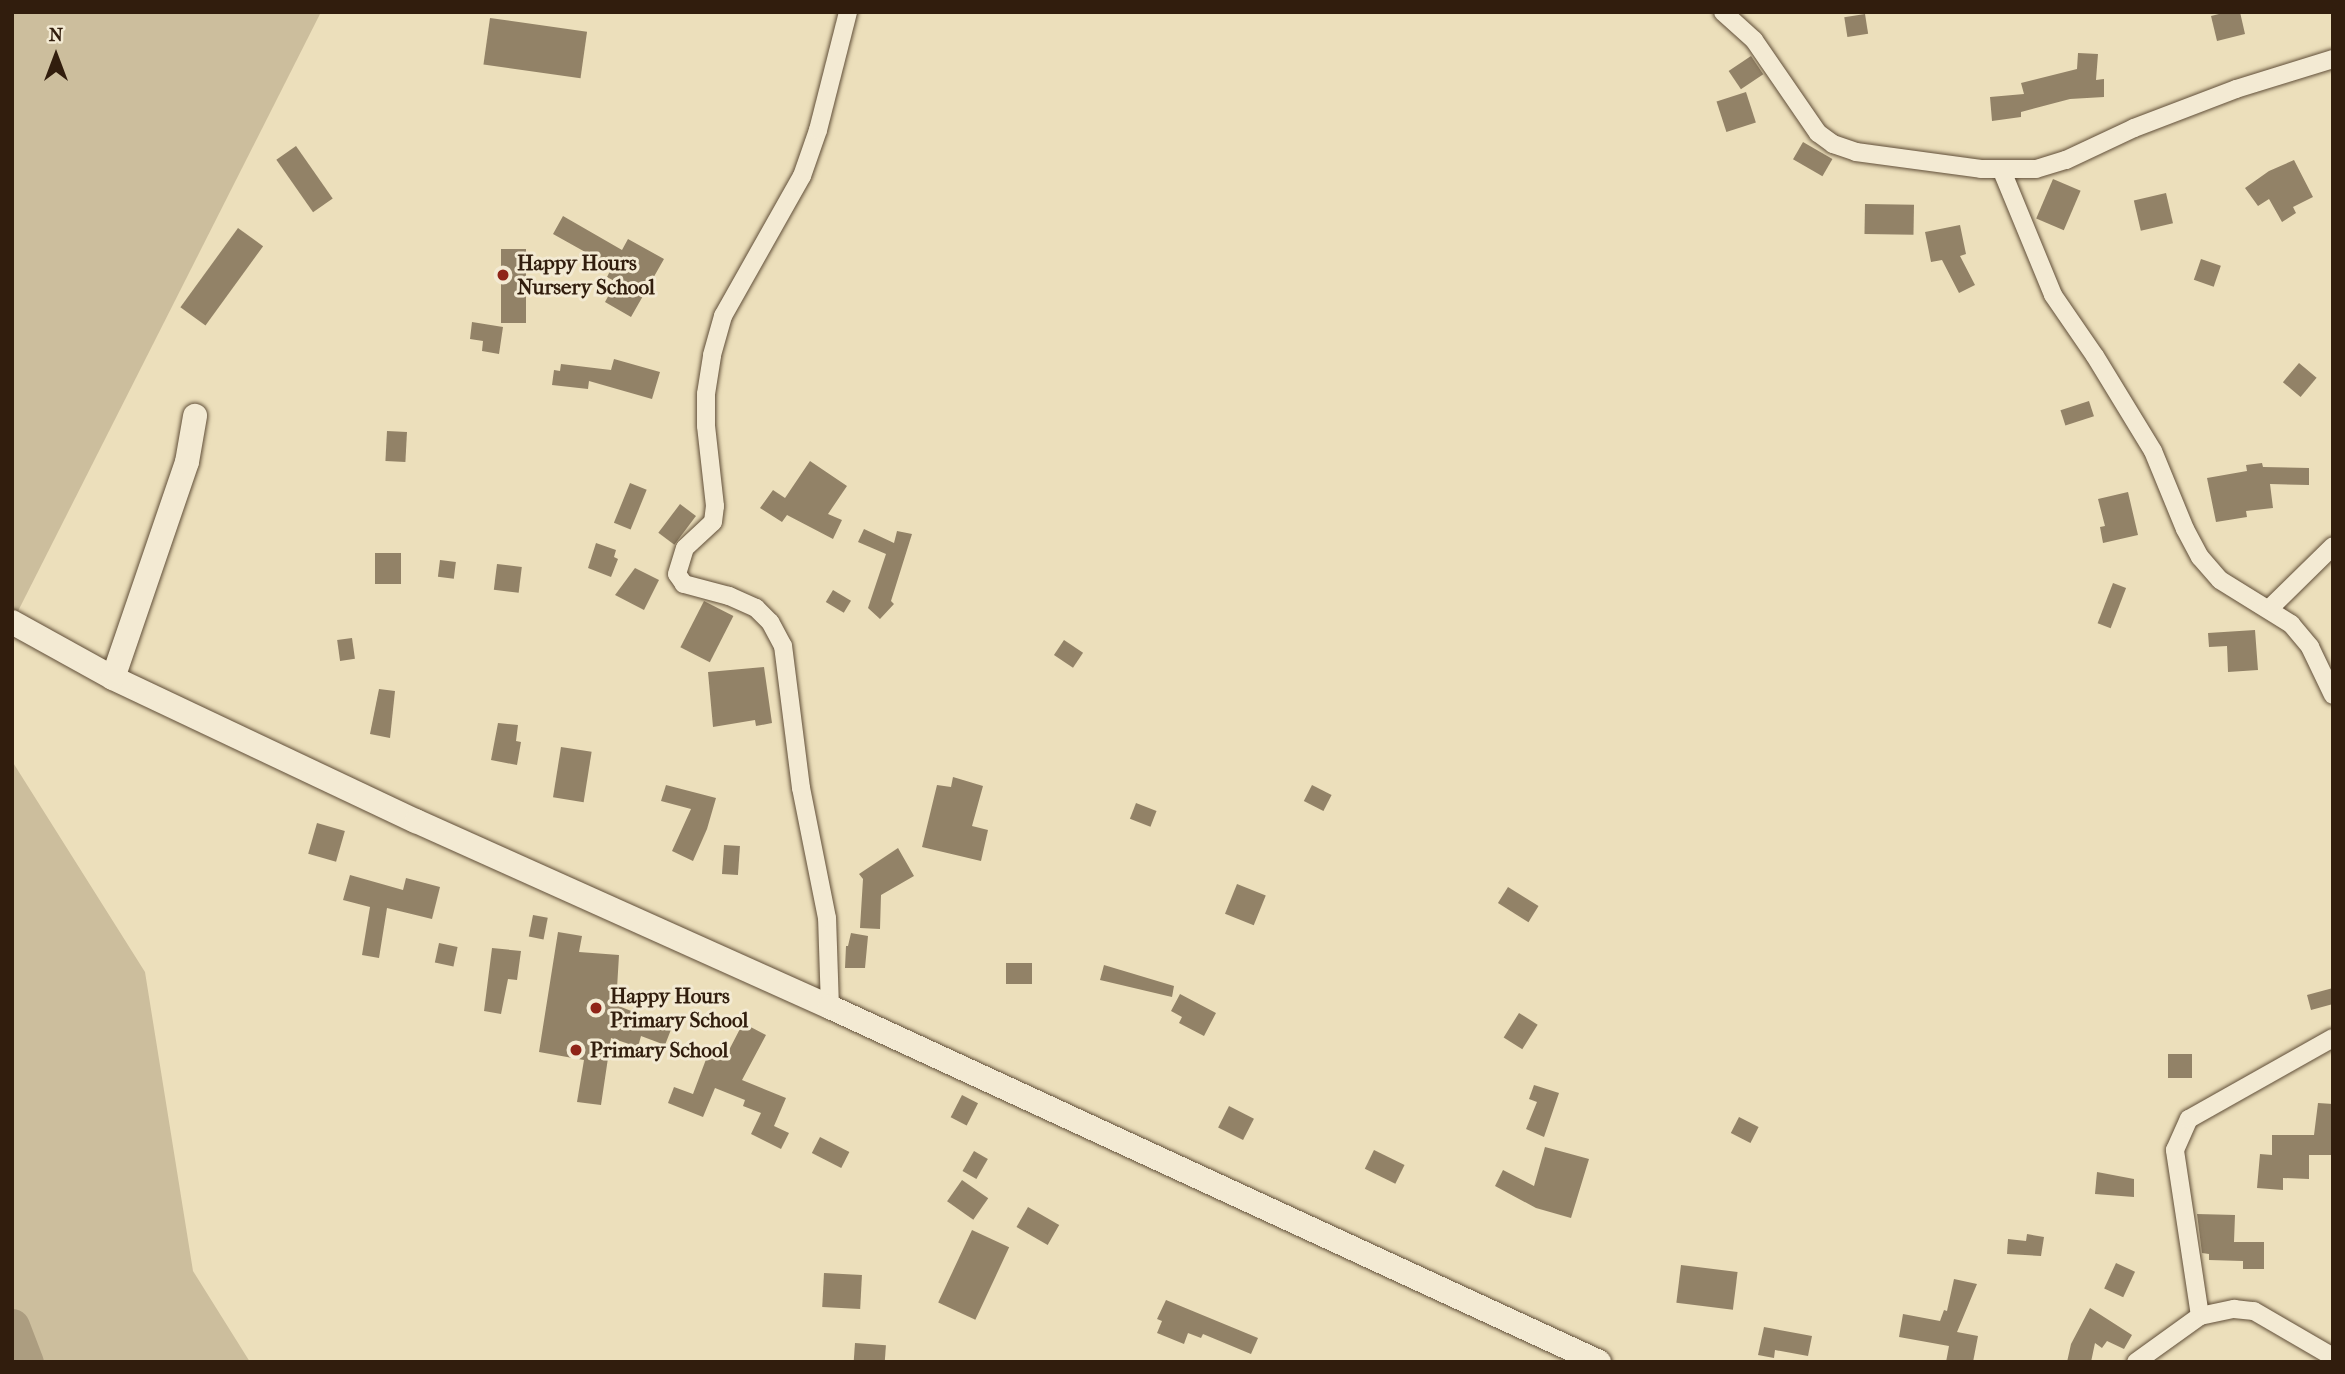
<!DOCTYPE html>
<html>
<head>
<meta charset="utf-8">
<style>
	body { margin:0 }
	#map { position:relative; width:2345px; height:1374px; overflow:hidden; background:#ecdfbb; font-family:"IM FELL French Canon",serif }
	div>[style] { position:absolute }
	.green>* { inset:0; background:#ccbe9d }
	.river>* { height:35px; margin:-17.5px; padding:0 17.5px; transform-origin:17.5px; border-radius:17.5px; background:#ac9d80 }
	.building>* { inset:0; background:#928267; transform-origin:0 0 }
	.roads { filter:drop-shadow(0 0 2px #604e38) drop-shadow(0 0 2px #604e38) }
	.street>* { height:18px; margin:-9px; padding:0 9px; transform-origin:9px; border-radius:9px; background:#f3ead3 }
	.secondary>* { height:24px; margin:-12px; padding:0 12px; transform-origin:12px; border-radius:12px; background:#f3ead3 }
	.dots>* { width:19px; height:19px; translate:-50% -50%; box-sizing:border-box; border:4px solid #f3ead3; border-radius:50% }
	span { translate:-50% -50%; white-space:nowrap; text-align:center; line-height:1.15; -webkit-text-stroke:6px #f3ead3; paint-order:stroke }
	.poi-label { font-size:21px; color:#311d0d; font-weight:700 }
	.left { translate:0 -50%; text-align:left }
	.frame { position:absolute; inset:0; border:14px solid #311d0d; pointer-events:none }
	.north { position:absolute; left:21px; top:21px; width:70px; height:70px; -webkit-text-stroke:5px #f3ead3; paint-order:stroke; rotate:0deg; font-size:19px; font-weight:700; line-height:28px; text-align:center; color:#311d0d }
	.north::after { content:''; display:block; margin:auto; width:24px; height:32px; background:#311d0d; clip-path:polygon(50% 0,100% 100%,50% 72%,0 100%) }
</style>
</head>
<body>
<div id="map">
	<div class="green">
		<i style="clip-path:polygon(12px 12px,321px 12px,12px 623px)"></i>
		<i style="clip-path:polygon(12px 761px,145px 972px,193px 1271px,250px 1362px,12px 1362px)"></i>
	</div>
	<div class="river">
		<i style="left:12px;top:1326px;width:39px;rotate:69deg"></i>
	</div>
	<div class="building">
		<i style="clip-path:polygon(2227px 12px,2240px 12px,2245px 34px,2217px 41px,2211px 16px)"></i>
		<i style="left:1865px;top:14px;width:20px;height:21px;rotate:81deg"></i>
		<i style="left:490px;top:18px;width:98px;height:47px;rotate:8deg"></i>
		<i style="clip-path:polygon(2078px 53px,2098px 54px,2096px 80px,2104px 79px,2104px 97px,2070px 99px,2021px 112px,2021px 117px,1992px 121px,1990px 97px,2024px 94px,2021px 83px,2077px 69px)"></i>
		<i style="left:1751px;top:56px;width:22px;height:27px;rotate:56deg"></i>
		<i style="left:1746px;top:92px;width:32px;height:31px;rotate:72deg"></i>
		<i style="left:1803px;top:142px;width:34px;height:20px;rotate:30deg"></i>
		<i style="left:296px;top:146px;width:64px;height:24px;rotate:55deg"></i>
		<i style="clip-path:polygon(2294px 160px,2313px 197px,2293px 207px,2296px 213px,2282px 222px,2269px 199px,2258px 206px,2245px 188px,2269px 171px)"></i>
		<i style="left:2053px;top:179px;width:30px;height:43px;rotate:23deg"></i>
		<i style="left:2166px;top:193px;width:31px;height:33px;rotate:77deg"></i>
		<i style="left:1865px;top:204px;width:49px;height:30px;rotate:1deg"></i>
		<i style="clip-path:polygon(563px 216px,622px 250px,628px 239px,664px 259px,631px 317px,605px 302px,616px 282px,607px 277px,612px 267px,553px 234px)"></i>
		<i style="clip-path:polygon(1960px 225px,1966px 254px,1960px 256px,1975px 285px,1959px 293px,1942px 260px,1931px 262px,1925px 232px)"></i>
		<i style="left:238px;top:228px;width:31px;height:98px;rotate:36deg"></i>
		<i style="left:501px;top:249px;width:25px;height:74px"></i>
		<i style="left:2201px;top:259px;width:21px;height:22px;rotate:19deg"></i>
		<i style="clip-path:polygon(472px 322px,503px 327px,499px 354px,482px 351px,483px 341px,470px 339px)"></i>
		<i style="clip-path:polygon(614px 359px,660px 372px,652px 399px,589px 381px,588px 389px,552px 385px,554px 370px,560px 371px,561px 364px,611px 370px)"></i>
		<i style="left:2299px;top:363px;width:23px;height:25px;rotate:40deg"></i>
		<i style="left:2089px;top:401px;width:16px;height:30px;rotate:72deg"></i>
		<i style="left:387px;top:431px;width:20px;height:30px;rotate:3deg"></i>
		<i style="clip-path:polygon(810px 461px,847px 486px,828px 514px,842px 520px,833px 539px,787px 515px,782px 522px,760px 508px,773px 490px,785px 498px)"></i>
		<i style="clip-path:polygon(2262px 463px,2263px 467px,2309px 468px,2309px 485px,2270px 484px,2273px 508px,2246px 511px,2247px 517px,2216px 522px,2207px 478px,2247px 471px,2246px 465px)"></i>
		<i style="left:630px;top:483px;width:18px;height:43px;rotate:22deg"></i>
		<i style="clip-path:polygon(2128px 492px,2138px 535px,2103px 543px,2100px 527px,2105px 526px,2098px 499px)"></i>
		<i style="left:680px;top:504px;width:20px;height:36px;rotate:37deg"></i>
		<i style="clip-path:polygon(864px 529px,894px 543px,897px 531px,912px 534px,891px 601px,894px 604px,880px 619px,868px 608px,886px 554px,858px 542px)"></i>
		<i style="clip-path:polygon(596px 543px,616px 550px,614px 557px,618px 559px,611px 577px,588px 568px)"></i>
		<i style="left:375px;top:553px;width:26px;height:31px"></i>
		<i style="left:440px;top:560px;width:16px;height:17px;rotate:7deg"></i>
		<i style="left:497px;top:564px;width:25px;height:26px;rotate:7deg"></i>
		<i style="clip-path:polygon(635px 568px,659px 580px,644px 610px,615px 595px)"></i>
		<i style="left:2113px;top:583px;width:14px;height:43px;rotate:21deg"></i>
		<i style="left:833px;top:590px;width:21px;height:14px;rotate:31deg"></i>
		<i style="left:704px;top:601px;width:33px;height:52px;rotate:27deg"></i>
		<i style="clip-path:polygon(2255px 630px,2258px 670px,2228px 672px,2227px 646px,2209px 647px,2208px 633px)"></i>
		<i style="left:352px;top:638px;width:21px;height:15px;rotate:82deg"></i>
		<i style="left:1064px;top:640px;width:23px;height:18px;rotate:34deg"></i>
		<i style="clip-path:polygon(764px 667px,772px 723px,756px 726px,755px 720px,713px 727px,708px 672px)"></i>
		<i style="clip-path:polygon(379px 689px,395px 691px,390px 738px,370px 734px)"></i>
		<i style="clip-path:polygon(498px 723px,518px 725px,516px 741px,521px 742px,517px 765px,491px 760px)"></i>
		<i style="left:561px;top:747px;width:31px;height:51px;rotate:9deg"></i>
		<i style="clip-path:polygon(953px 777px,983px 786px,972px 826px,988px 830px,981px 861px,922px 847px,937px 785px,951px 787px)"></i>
		<i style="clip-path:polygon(666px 785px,716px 798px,707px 829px,693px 861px,672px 851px,691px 809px,661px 801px)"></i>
		<i style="left:1312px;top:785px;width:22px;height:18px;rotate:27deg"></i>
		<i style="left:1136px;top:803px;width:22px;height:17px;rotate:21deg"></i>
		<i style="left:317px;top:823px;width:29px;height:32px;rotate:16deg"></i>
		<i style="left:724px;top:845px;width:16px;height:29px;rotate:4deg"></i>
		<i style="clip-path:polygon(898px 848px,914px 876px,881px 895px,880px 929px,860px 928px,863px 879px,859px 874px)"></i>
		<i style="clip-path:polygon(350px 875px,403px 890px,406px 878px,440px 887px,432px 919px,387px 908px,379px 958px,362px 955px,370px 907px,343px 900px)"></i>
		<i style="left:1237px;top:884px;width:31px;height:32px;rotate:22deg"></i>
		<i style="left:1508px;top:887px;width:36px;height:19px;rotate:32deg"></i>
		<i style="left:533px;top:915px;width:15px;height:22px;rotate:11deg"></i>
		<i style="clip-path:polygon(558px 932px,582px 936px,579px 952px,619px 955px,616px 1005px,672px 1027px,665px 1045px,641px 1036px,638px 1047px,611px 1038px,601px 1105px,577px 1102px,584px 1060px,539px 1052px)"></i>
		<i style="clip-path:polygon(851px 933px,868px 936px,865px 968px,845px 968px,846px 946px,848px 946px)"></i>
		<i style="left:439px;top:943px;width:19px;height:20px;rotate:12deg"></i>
		<i style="clip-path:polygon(492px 948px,521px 951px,517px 980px,508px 979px,501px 1014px,484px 1011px)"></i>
		<i style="left:1006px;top:963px;width:26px;height:21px"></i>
		<i style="clip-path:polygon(1104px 965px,1174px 986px,1172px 997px,1100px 980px)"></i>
		<i style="clip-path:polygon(2333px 988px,2333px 1004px,2311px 1010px,2307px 995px)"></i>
		<i style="clip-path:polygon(1180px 994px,1216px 1013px,1204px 1036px,1179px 1023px,1182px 1017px,1171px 1011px)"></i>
		<i style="left:1519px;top:1013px;width:22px;height:29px;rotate:32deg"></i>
		<i style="clip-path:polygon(743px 1023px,766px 1035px,742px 1080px,786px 1098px,774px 1126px,789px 1133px,781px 1149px,751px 1134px,761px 1113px,743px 1106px,745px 1100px,715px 1088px,703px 1117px,668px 1103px,674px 1087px,693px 1094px,711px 1046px,728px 1052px)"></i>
		<i style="left:2192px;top:1054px;width:24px;height:24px;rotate:90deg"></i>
		<i style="clip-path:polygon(1534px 1085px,1559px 1093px,1544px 1137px,1526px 1129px,1537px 1102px,1529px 1099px)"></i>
		<i style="left:962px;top:1095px;width:18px;height:25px;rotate:27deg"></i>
		<i style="clip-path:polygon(2318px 1103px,2333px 1104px,2333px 1155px,2309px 1155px,2309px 1179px,2283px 1178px,2283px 1190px,2257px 1188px,2260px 1154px,2272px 1155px,2272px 1135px,2314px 1135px)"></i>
		<i style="left:1229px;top:1106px;width:28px;height:24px;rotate:27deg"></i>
		<i style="left:1739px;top:1117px;width:22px;height:18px;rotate:27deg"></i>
		<i style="left:820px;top:1137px;width:33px;height:18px;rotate:27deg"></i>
		<i style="clip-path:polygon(1545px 1147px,1589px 1159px,1571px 1218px,1536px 1208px,1495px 1186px,1503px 1170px,1534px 1186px)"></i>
		<i style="left:1374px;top:1150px;width:34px;height:21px;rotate:26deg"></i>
		<i style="left:974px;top:1151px;width:16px;height:23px;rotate:30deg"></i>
		<i style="clip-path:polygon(2097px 1172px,2134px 1179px,2134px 1197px,2095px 1194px)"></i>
		<i style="left:962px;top:1180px;width:32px;height:26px;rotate:35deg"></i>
		<i style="left:1028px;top:1207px;width:36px;height:23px;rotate:30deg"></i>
		<i style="clip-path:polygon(2197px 1214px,2235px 1215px,2234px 1242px,2264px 1242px,2264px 1269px,2243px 1269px,2243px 1261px,2209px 1260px,2209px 1254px,2202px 1253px)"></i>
		<i style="left:972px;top:1230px;width:41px;height:80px;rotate:25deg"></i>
		<i style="clip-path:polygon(2027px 1234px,2044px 1237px,2041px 1256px,2007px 1254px,2008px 1239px,2026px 1241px)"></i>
		<i style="left:2116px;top:1263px;width:21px;height:28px;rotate:25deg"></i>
		<i style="left:1681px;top:1265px;width:57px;height:38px;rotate:7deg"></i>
		<i style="left:824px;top:1273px;width:38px;height:34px;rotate:3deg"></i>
		<i style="clip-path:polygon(1954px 1279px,1977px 1284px,1957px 1332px,1978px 1336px,1973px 1362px,1946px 1362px,1949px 1346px,1899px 1337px,1903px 1314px,1940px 1321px,1944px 1310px,1947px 1311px)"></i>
		<i style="clip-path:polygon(1166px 1300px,1258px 1338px,1251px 1354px,1203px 1334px,1201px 1338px,1188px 1333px,1184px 1344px,1157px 1333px,1162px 1321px,1157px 1319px)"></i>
		<i style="clip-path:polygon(2090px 1308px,2132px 1335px,2124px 1349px,2107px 1341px,2102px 1348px,2095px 1343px,2091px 1362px,2067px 1362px,2071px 1344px)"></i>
		<i style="clip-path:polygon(1764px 1327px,1812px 1336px,1808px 1356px,1775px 1350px,1774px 1358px,1758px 1355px)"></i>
		<i style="left:855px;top:1343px;width:31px;height:19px;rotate:4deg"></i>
	</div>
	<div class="roads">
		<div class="street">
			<i style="left:1723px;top:12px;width:42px;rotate:42.1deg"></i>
			<i style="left:1754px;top:40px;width:113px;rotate:55.5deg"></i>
			<i style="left:1818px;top:133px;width:19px;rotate:36deg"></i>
			<i style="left:1833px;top:144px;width:24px;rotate:19deg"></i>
			<i style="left:1856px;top:152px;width:126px;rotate:7.7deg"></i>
			<i style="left:1981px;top:169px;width:55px"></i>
			<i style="left:2036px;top:169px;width:31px;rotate:-17deg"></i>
			<i style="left:2066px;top:160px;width:75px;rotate:-25.2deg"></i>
			<i style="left:2134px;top:128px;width:109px;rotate:-20.9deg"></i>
			<i style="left:2236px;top:89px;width:102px;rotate:-17.2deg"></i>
			<i style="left:2002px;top:171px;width:134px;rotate:67.6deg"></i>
			<i style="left:2053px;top:295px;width:74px;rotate:55.5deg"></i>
			<i style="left:2095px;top:356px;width:111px;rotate:58.6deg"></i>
			<i style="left:2153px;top:451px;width:84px;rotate:67.7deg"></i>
			<i style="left:2185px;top:529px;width:32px;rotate:62deg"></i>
			<i style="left:2200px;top:557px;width:30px;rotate:49deg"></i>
			<i style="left:2220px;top:580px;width:84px;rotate:31.8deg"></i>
			<i style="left:2291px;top:624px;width:30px;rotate:50deg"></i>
			<i style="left:2310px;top:647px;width:53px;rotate:64.4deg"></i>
			<i style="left:2270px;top:608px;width:88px;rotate:-44.5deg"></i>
			<i style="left:830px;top:1007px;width:89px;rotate:-91.9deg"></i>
			<i style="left:827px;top:918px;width:133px;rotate:-101.3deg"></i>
			<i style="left:801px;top:788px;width:143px;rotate:-97.2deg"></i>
			<i style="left:783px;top:646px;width:27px;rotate:-118deg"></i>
			<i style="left:770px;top:622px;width:20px;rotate:-135deg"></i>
			<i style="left:756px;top:608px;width:30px;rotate:-156deg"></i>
			<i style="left:729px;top:596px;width:47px;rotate:-165.1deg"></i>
			<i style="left:684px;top:584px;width:12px;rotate:-125deg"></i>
			<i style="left:677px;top:574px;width:27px;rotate:-73deg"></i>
			<i style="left:685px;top:548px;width:38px;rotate:-43deg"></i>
			<i style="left:713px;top:522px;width:16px;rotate:-83deg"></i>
			<i style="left:715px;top:506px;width:81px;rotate:-96.4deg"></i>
			<i style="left:706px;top:426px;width:32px;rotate:-90deg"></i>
			<i style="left:706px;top:394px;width:39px;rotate:-81deg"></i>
			<i style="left:712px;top:355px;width:41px;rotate:-74.2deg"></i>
			<i style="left:723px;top:316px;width:161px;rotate:-60.6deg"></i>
			<i style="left:802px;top:176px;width:49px;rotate:-70.8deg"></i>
			<i style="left:818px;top:130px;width:122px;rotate:-75.7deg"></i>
			<i style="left:2200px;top:1316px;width:168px;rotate:-98.6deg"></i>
			<i style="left:2175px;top:1150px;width:34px;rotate:-66deg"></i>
			<i style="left:2189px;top:1119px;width:165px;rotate:-29.4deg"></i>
			<i style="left:2136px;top:1362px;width:79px;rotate:-35.7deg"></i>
			<i style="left:2200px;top:1316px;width:35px;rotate:-12deg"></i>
			<i style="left:2234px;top:1309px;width:20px;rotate:6deg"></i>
			<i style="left:2254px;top:1311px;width:91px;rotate:30.2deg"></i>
		</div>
		<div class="secondary">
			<i style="left:12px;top:622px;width:115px;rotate:29deg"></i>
			<i style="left:113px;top:678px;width:335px;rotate:25.3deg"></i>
			<i style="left:416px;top:821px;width:454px;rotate:24.2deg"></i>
			<i style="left:830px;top:1007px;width:847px;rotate:24.78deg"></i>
			<i style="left:113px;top:678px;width:228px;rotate:-71.1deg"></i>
			<i style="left:187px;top:462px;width:47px;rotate:-80.1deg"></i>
		</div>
	</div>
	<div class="dots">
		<i style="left:503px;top:275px;background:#8f2418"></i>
		<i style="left:596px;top:1008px;background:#8f2418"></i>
		<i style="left:576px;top:1050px;background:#8f2418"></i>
	</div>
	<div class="poi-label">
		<span class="left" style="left:517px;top:275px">Happy Hours<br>Nursery School</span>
		<span class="left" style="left:610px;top:1008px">Happy Hours<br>Primary School</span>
		<span class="left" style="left:590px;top:1050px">Primary School</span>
	</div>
	<div class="frame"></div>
	<div class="north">N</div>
</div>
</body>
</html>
